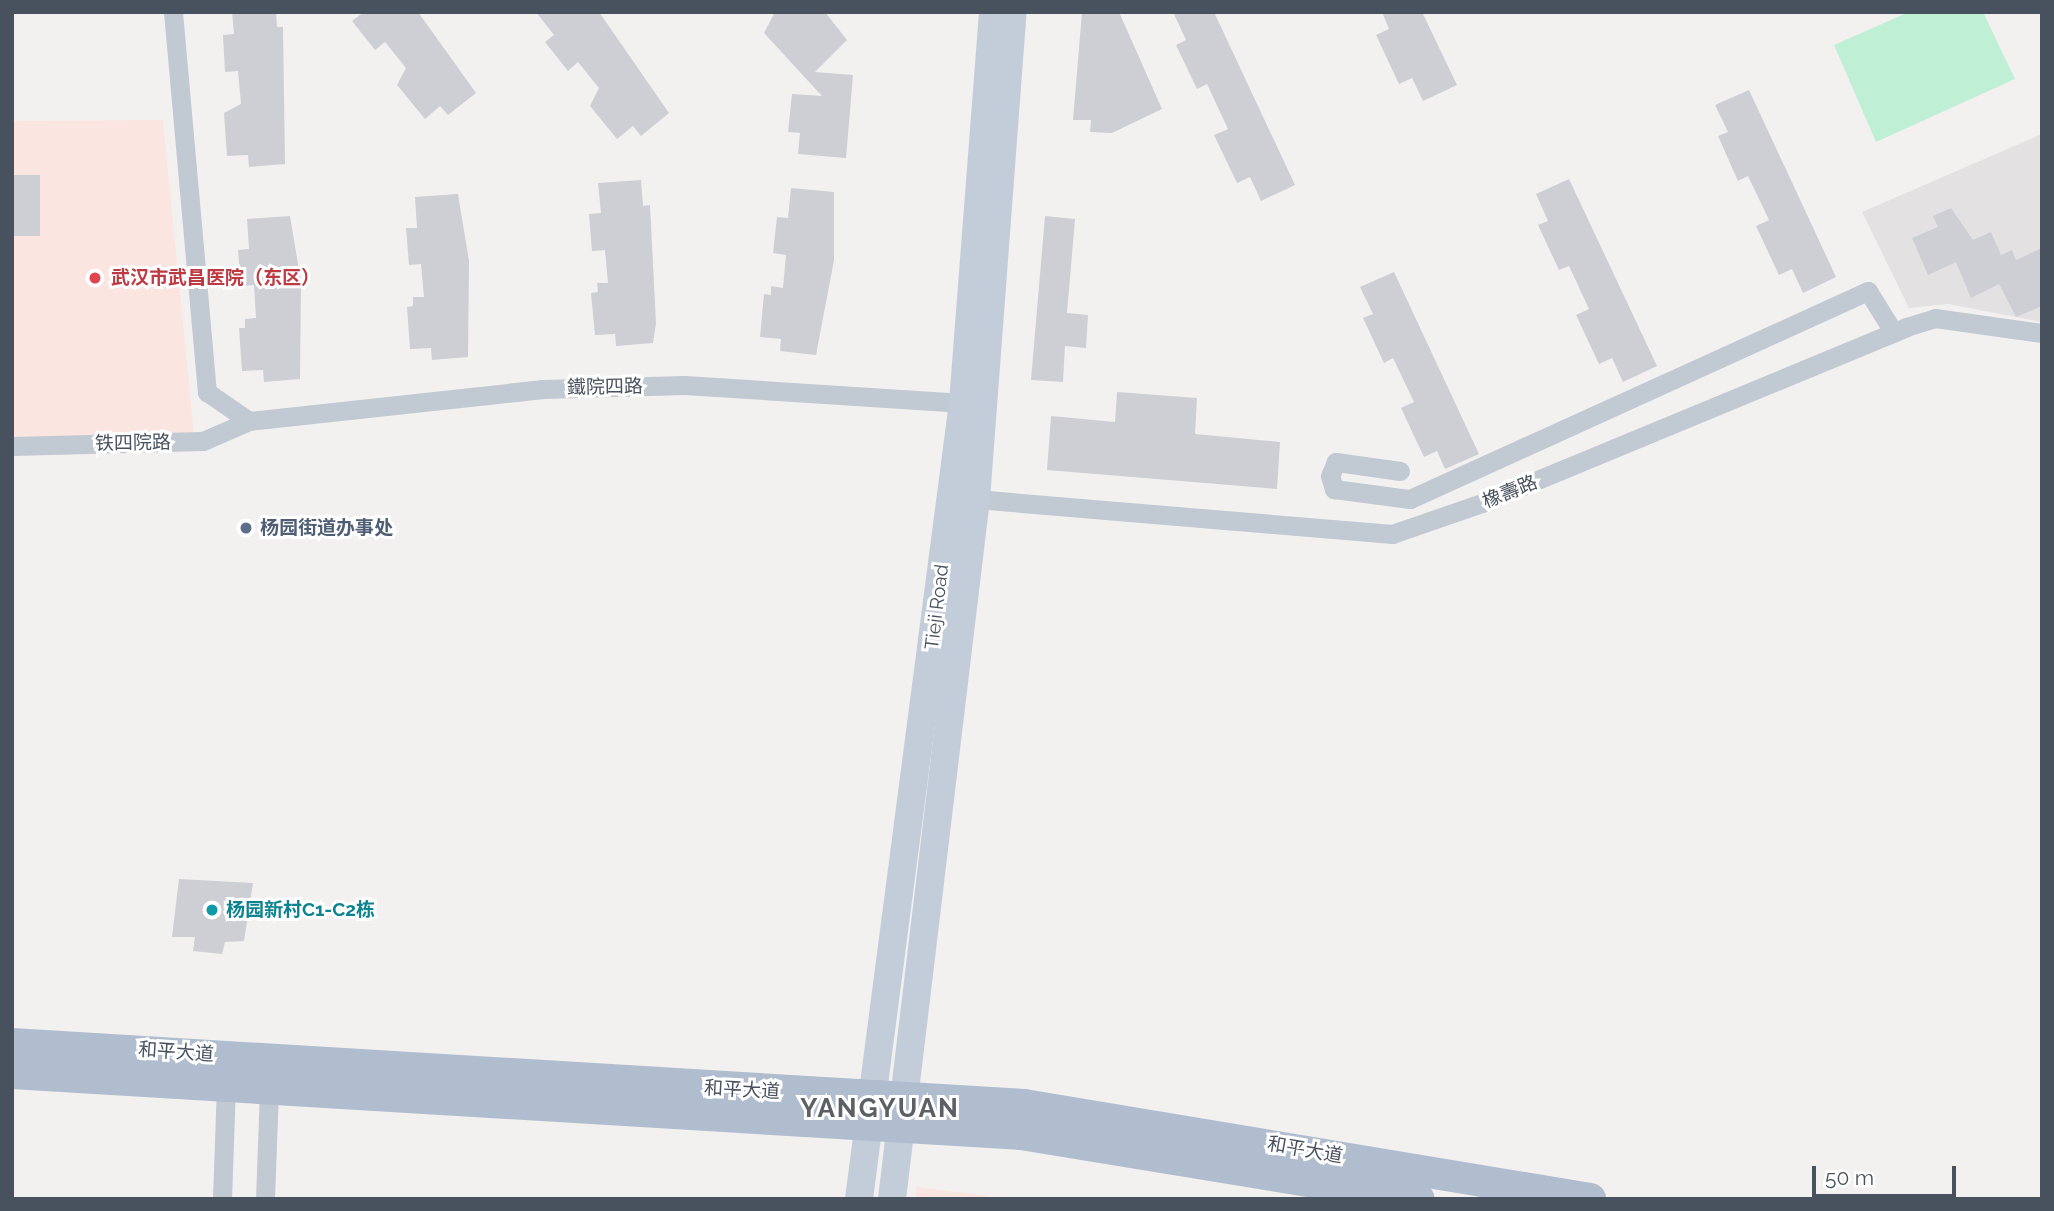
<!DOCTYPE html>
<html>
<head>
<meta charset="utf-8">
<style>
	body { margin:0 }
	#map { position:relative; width:2054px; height:1211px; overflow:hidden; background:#f3f0f0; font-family:Raleway,"Noto Sans SC",sans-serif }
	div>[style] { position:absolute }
	.education>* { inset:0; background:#e4e1e2 }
	.medical>* { inset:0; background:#fbe5e1 }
	.green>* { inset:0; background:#bff0d5 }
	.building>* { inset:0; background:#cdcfd5; transform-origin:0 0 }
	.minor>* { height:19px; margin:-9.5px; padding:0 9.5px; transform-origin:9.5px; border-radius:9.5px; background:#c1c9d2 }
	.secondary>* { height:28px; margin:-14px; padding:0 14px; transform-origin:14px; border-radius:14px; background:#c3ccd9 }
	.primary>* { height:32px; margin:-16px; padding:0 16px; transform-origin:16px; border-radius:16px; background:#b0bdcf }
	.dots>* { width:19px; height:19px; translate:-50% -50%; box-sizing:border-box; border:4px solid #fff; border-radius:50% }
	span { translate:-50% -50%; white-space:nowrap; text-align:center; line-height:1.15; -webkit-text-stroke:6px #fff; paint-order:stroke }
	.health-label { font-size:19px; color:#be3a42; font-weight:700 }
	.left { translate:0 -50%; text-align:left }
	.street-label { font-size:19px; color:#48525e }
	.service-label { font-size:19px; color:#4e5e75; font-weight:700 }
	.culture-label { font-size:19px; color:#0d838f; font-weight:700 }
	.district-label { font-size:26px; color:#5c6065; font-weight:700; letter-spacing:2px }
	.frame { position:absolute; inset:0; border:14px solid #48525e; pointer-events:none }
	.scale { position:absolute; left:1812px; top:1166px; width:144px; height:32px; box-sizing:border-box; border:4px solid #48525e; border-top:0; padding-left:9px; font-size:21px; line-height:24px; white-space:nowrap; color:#48525e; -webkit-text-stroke:5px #fff; paint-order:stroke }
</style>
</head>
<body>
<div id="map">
	<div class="education">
		<i style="clip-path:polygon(2042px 134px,2042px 322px,1948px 304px,1909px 308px,1862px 212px)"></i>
	</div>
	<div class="medical">
		<i style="clip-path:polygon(163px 120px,194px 434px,12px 437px,12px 121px)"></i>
		<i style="clip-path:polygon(917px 1187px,1012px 1199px,915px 1199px)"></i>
	</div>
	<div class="green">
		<i style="clip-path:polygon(1909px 12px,1983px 12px,2015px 79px,1876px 142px,1834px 45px)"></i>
	</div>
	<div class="building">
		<i style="clip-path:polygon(232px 12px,276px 12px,277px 27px,283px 27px,285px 164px,249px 167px,248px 155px,227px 156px,224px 113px,241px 104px,238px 71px,225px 72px,223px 35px,234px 34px)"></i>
		<i style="clip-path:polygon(364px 12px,418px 12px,476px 93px,448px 115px,440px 106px,425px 119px,397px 85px,406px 68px,385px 42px,375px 50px,352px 21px)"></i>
		<i style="clip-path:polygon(536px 12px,599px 12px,669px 113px,641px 136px,633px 126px,617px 139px,590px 106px,599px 88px,578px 62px,568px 71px,545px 42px,554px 35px)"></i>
		<i style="clip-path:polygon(775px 12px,825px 12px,847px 40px,815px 72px,853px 75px,846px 158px,798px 154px,800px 133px,788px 132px,792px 94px,822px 96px,764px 33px)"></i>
		<i style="clip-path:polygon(1082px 12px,1119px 12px,1162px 109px,1112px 133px,1090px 132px,1091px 120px,1073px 120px)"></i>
		<i style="clip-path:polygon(1173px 12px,1214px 12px,1295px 185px,1261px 201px,1250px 177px,1237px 183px,1214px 135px,1228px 129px,1207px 84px,1197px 89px,1176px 45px,1186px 40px)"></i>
		<i style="clip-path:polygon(1382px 12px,1422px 12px,1457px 85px,1423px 101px,1412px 78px,1399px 84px,1376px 35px,1389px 29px)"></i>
		<i style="clip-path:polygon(1749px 90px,1836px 277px,1803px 293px,1792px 269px,1779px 275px,1756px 226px,1769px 220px,1748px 176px,1738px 181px,1718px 136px,1728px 132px,1715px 105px)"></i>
		<i style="left:12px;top:175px;width:28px;height:61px"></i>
		<i style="clip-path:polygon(1569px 179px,1657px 366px,1623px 382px,1612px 358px,1599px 364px,1576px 315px,1589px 309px,1569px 266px,1559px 270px,1538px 225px,1548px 221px,1536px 194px)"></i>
		<i style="clip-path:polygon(641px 180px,643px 206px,650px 205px,656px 323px,653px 343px,616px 346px,615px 334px,595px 335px,591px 293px,598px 292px,597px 283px,608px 283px,605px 250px,592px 251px,589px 214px,601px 213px,598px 183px)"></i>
		<i style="clip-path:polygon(791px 188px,834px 192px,834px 260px,816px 355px,780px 351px,781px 339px,760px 337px,764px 294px,771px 295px,771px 286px,783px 288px,786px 255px,773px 253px,777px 217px,788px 218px)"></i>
		<i style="clip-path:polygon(458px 194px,469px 261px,468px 357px,432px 360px,431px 348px,410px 349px,407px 307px,413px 306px,413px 297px,424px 297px,421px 264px,409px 265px,406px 228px,417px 228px,415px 197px)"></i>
		<i style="clip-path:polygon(1951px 208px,1973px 240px,1991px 232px,2001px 255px,2012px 250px,2016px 260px,2042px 248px,2042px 306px,2016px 317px,1999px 284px,1971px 298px,1956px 262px,1928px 275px,1912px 238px,1938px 227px,1933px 216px)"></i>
		<i style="clip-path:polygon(290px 216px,301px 282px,300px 379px,264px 382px,263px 370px,242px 371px,239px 328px,245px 328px,245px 319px,256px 318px,254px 285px,241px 286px,238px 250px,249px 249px,247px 219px)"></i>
		<i style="clip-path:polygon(1045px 216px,1075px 219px,1067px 313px,1088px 315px,1086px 348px,1065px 346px,1063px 382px,1031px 380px)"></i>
		<i style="clip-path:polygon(1394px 272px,1479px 454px,1445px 469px,1437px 451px,1424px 457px,1401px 408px,1414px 402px,1393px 358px,1384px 363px,1363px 318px,1373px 314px,1360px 287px)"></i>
		<i style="clip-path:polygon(1117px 392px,1197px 398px,1195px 434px,1280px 442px,1277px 489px,1047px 470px,1051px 416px,1115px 422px)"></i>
		<i style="clip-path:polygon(179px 879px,253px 883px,244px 941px,225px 942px,222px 954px,193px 951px,195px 937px,172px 937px)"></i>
	</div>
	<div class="minor">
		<i style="left:173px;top:12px;width:382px;rotate:84.9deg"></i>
		<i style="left:207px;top:392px;width:51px;rotate:34.6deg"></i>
		<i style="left:12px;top:446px;width:191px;rotate:-1.5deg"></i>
		<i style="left:203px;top:441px;width:50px;rotate:-23.5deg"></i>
		<i style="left:249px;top:421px;width:296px;rotate:-6.2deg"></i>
		<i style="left:543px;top:389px;width:142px;rotate:-1.6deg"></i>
		<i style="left:685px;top:385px;width:279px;rotate:3.7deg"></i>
		<i style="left:1400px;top:471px;width:65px;rotate:-172deg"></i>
		<i style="left:1336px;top:462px;width:15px;rotate:113deg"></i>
		<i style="left:1330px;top:476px;width:14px;rotate:73deg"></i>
		<i style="left:1334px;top:489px;width:77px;rotate:7.5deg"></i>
		<i style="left:1410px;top:499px;width:503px;rotate:-24.43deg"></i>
		<i style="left:1868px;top:291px;width:49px;rotate:58.2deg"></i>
		<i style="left:963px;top:498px;width:431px;rotate:4.8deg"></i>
		<i style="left:1392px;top:534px;width:95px;rotate:-19deg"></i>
		<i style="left:1482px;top:503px;width:459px;rotate:-22.5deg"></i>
		<i style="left:1906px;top:327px;width:30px;rotate:-17deg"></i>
		<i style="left:1935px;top:318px;width:108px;rotate:8deg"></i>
		<i style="left:222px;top:1199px;width:114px;rotate:-88deg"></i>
		<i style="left:265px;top:1199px;width:111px;rotate:-87.9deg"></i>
	</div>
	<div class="secondary">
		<i style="left:859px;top:1199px;width:803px;rotate:-82.56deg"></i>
		<i style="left:963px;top:403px;width:392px;rotate:-85.6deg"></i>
		<i style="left:892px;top:1199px;width:705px;rotate:-83.16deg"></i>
		<i style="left:976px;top:499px;width:488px;rotate:-85.7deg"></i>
	</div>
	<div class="primary">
		<i style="left:12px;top:1044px;width:1014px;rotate:3.45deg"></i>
		<i style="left:1024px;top:1105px;width:574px;rotate:9.43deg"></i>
		<i style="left:12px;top:1073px;width:1011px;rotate:3.46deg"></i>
		<i style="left:1021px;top:1134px;width:403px;rotate:9.3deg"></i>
	</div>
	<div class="dots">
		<i style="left:95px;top:278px;background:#e0444e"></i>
		<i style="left:246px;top:528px;background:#5c6f8a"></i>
		<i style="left:212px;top:910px;background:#0f9aa8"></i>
	</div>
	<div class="health-label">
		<span class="left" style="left:111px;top:278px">武汉市武昌医院（东区）</span>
	</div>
	<div class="street-label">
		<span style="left:605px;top:387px;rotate:-1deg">鐵院四路</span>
		<span style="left:133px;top:443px;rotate:-1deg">铁四院路</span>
		<span style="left:1510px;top:492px;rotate:-22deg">橡壽路</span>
		<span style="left:937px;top:607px;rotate:-83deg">Tieji Road</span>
		<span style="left:176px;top:1052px;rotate:4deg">和平大道</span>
		<span style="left:742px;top:1090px;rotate:3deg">和平大道</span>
		<span style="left:1305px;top:1150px;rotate:10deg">和平大道</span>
	</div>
	<div class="service-label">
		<span class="left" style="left:260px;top:528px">杨园街道办事处</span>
	</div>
	<div class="culture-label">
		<span class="left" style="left:226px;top:910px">杨园新村C1-C2栋</span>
	</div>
	<div class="district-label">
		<span style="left:880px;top:1109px">YANGYUAN</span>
	</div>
	<div class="frame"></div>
	<div class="scale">50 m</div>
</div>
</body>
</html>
